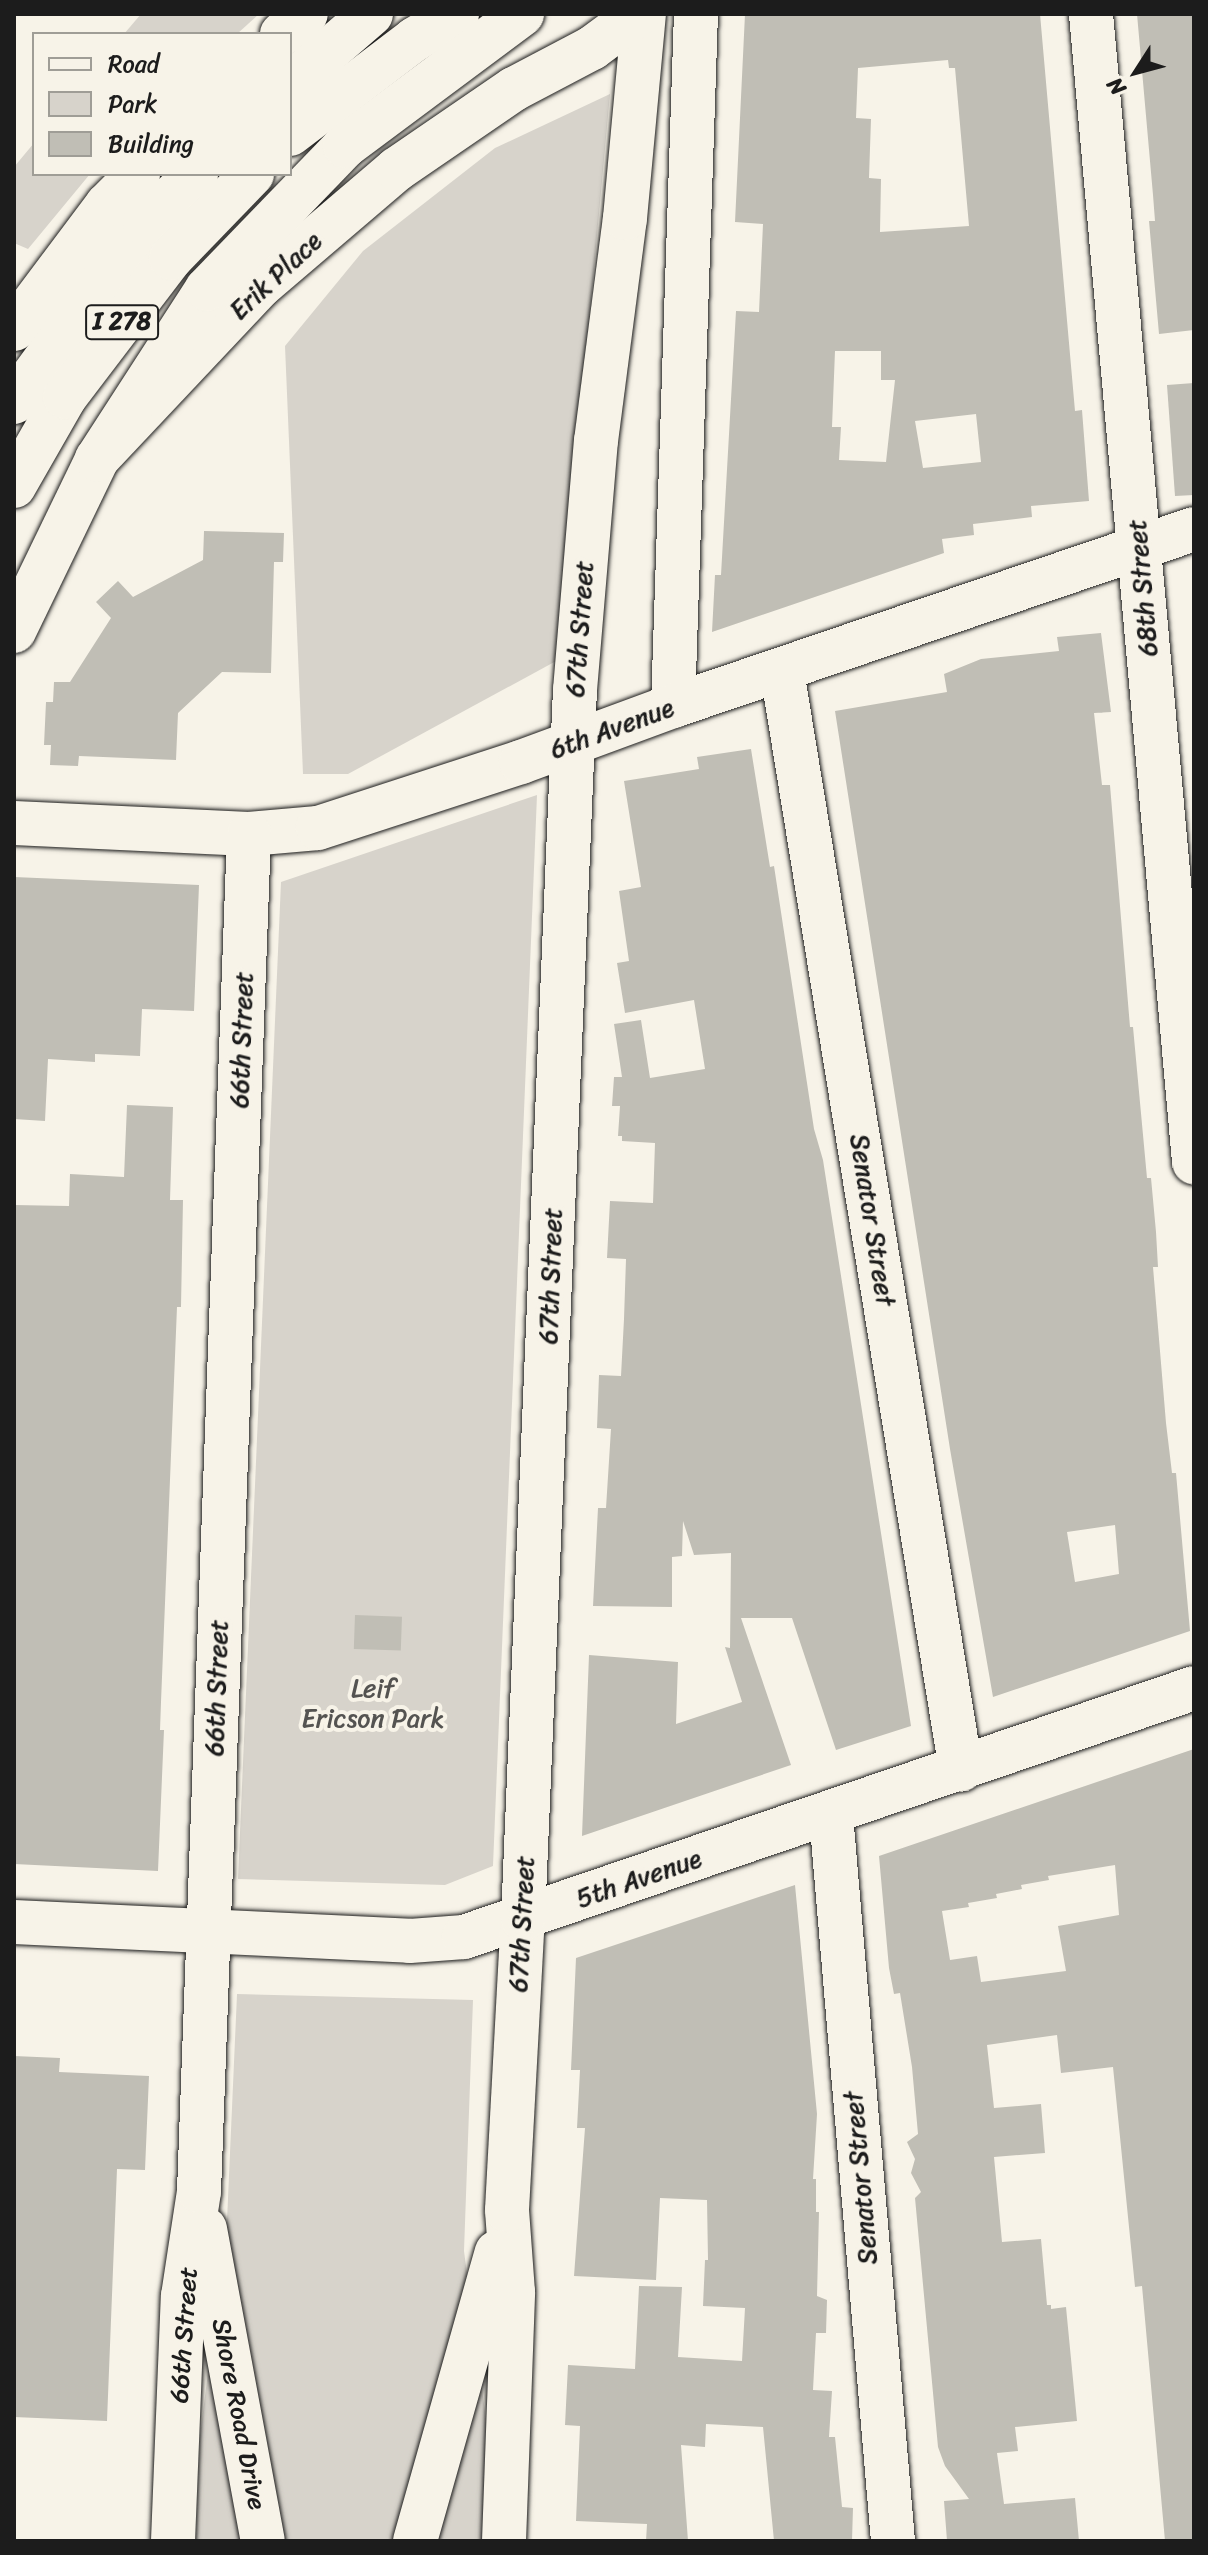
<!DOCTYPE html>
<html>
<head>
<meta charset="utf-8">
<style>
	body { margin:0 }
	#map { position:relative; width:1208px; height:2555px; overflow:hidden; background:#f7f3e8; font-family:Sriracha,sans-serif }
	div>[style] { position:absolute }
	.green>* { inset:0; background:#d7d3cb }
	.building>* { inset:0; background:#c0beb5; transform-origin:0 0 }
	.roads { filter:drop-shadow(0 0 2px #1c1c1c) drop-shadow(0 0 2px #1c1c1c) }
	.minor>* { height:44px; margin:-22px; padding:0 22px; transform-origin:22px; border-radius:22px; background:#f7f3e8 }
	.major>* { height:44px; margin:-22px; padding:0 22px; transform-origin:22px; border-radius:22px; background:#f7f3e8 }
	.highway>* { height:44px; margin:-22px; padding:0 22px; transform-origin:22px; border-radius:22px; background:#f7f3e8 }
	span { translate:-50% -50%; white-space:nowrap; text-align:center; line-height:1.15; -webkit-text-stroke:8px #f7f3e8; paint-order:stroke }
	.shield-label span { padding:2px 6px; background:#f7f3e8; border:2px solid; border-radius:6px; -webkit-text-stroke-width:0 }
	.shield-label { font-size:24px; color:#1c1c1c; font-weight:700 }
	.street-label { font-size:26px; color:#1c1c1c }
	.park-label { font-size:26px; color:#545351 }
	.frame { position:absolute; inset:0; border:16px solid #1c1c1c; pointer-events:none }
	.legend { position:absolute; left:32px; top:32px; width:260px; height:144px; box-sizing:border-box; background:#f7f3e8; border:2px solid #9f9d96; margin:0; padding:10px 14px; list-style:none; font-size:24px; color:#1c1c1c }
	.legend li { display:flex; align-items:center; gap:16px; height:40px }
	.legend b { width:40px; border:2px solid #9f9d96 }
	.north { position:absolute; left:1096px; top:32px; width:80px; height:80px; -webkit-text-stroke:6px #f7f3e8; paint-order:stroke; rotate:234deg; font-size:22px; font-weight:700; line-height:32px; text-align:center; color:#1c1c1c }
	.north::after { content:''; display:block; margin:auto; width:28px; height:36px; background:#1c1c1c; clip-path:polygon(50% 0,100% 100%,50% 72%,0 100%) }
</style>
</head>
<body>
<div id="map">
	<div class="green">
		<i style="clip-path:polygon(141px 14px,259px 14px,237px 34px,124px 34px)"></i>
		<i style="clip-path:polygon(610px 94px,558px 660px,348px 774px,303px 774px,285px 346px,363px 251px,495px 148px)"></i>
		<i style="clip-path:polygon(34px 143px,34px 174px,90px 174px,28px 249px,14px 243px,14px 167px)"></i>
		<i style="clip-path:polygon(537px 795px,493px 1866px,445px 1885px,238px 1879px,281px 882px)"></i>
		<i style="clip-path:polygon(237px 1994px,473px 2000px,464px 2251px,487px 2427px,484px 2541px,196px 2541px,200px 2436px,227px 2221px)"></i>
	</div>
	<div class="building">
		<i style="clip-path:polygon(evenodd,745px 14px,1040px 14px,1075px 411px,1082px 410px,1089px 501px,1031px 506px,1032px 517px,973px 524px,974px 535px,942px 539px,944px 553px,712px 632px,715px 575px,721px 575px,736px 311px,759px 312px,763px 224px,735px 222px,745px 14px,948px 60px,949px 68px,955px 68px,969px 226px,880px 232px,881px 179px,869px 178px,871px 119px,856px 118px,858px 68px,948px 60px,745px 14px,835px 351px,881px 351px,881px 380px,895px 380px,886px 462px,839px 460px,841px 427px,832px 427px,835px 351px,745px 14px,976px 414px,981px 462px,923px 468px,915px 421px,976px 414px)"></i>
		<i style="clip-path:polygon(1137px 14px,1194px 14px,1194px 330px,1159px 334px,1149px 221px,1155px 221px,1153px 195px)"></i>
		<i style="clip-path:polygon(1194px 383px,1194px 495px,1175px 496px,1167px 385px)"></i>
		<i style="clip-path:polygon(204px 531px,284px 533px,283px 562px,274px 562px,271px 673px,222px 672px,178px 713px,176px 760px,79px 756px,78px 766px,50px 765px,51px 745px,44px 745px,46px 702px,53px 702px,54px 682px,70px 682px,111px 618px,96px 602px,118px 581px,133px 597px,203px 560px)"></i>
		<i style="clip-path:polygon(evenodd,1101px 633px,1111px 712px,1094px 713px,1102px 785px,1110px 785px,1130px 1027px,1133px 1027px,1147px 1178px,1151px 1178px,1156px 1232px,1158px 1267px,1153px 1267px,1166px 1423px,1172px 1473px,1176px 1473px,1190px 1631px,993px 1697px,950px 1449px,835px 711px,947px 692px,944px 674px,981px 659px,1059px 651px,1057px 637px,1101px 633px,1115px 1525px,1119px 1574px,1075px 1582px,1067px 1532px,1115px 1525px)"></i>
		<i style="clip-path:polygon(751px 749px,770px 867px,774px 866px,814px 1129px,823px 1160px,911px 1726px,836px 1750px,792px 1618px,741px 1618px,791px 1765px,582px 1836px,589px 1655px,678px 1662px,676px 1724px,742px 1702px,725px 1647px,730px 1648px,731px 1553px,694px 1555px,683px 1521px,682px 1556px,672px 1557px,672px 1607px,593px 1606px,598px 1508px,606px 1508px,611px 1429px,597px 1428px,599px 1375px,621px 1376px,624px 1319px,626px 1259px,607px 1258px,610px 1201px,653px 1203px,655px 1143px,622px 1141px,622px 1136px,618px 1136px,620px 1106px,612px 1106px,614px 1077px,622px 1077px,614px 1024px,641px 1020px,650px 1078px,705px 1069px,694px 1000px,625px 1013px,617px 963px,629px 961px,619px 891px,641px 887px,624px 781px,699px 769px,697px 757px)"></i>
		<i style="clip-path:polygon(14px 877px,199px 885px,194px 1011px,142px 1009px,140px 1056px,95px 1054px,95px 1062px,48px 1059px,45px 1121px,14px 1119px)"></i>
		<i style="clip-path:polygon(127px 1105px,173px 1107px,170px 1200px,183px 1200px,181px 1307px,177px 1307px,161px 1702px,160px 1730px,164px 1730px,158px 1871px,14px 1864px,14px 1205px,69px 1206px,70px 1174px,124px 1177px)"></i>
		<i style="left:355px;top:1615px;width:47px;height:34px;rotate:2deg"></i>
		<i style="clip-path:polygon(evenodd,1194px 1749px,1194px 2541px,1165px 2541px,1142px 2286px,1135px 2287px,1113px 2067px,1061px 2073px,1057px 2035px,987px 2045px,994px 2108px,1041px 2104px,1045px 2153px,994px 2157px,1002px 2242px,1041px 2239px,1047px 2305px,1051px 2305px,1051px 2309px,1066px 2307px,1077px 2421px,1015px 2427px,1018px 2451px,997px 2453px,1004px 2504px,1075px 2498px,1079px 2541px,947px 2541px,944px 2501px,969px 2499px,945px 2466px,938px 2447px,915px 2198px,921px 2192px,911px 2173px,915px 2159px,907px 2142px,918px 2134px,912px 2067px,900px 1993px,894px 1994px,889px 1968px,879px 1856px,1194px 1749px,1115px 1865px,1119px 1915px,1058px 1926px,1066px 1971px,981px 1982px,977px 1956px,950px 1960px,942px 1911px,969px 1907px,968px 1903px,997px 1898px,996px 1894px,1022px 1889px,1021px 1885px,1049px 1880px,1048px 1876px,1115px 1865px)"></i>
		<i style="clip-path:polygon(795px 1885px,817px 2114px,813px 2179px,816px 2179px,816px 2212px,819px 2212px,817px 2296px,827px 2300px,826px 2333px,816px 2333px,813px 2390px,832px 2391px,829px 2437px,835px 2437px,842px 2507px,853px 2508px,852px 2541px,774px 2541px,763px 2427px,706px 2424px,705px 2447px,681px 2445px,688px 2541px,646px 2541px,647px 2524px,576px 2521px,580px 2426px,565px 2425px,568px 2365px,635px 2369px,639px 2286px,682px 2287px,678px 2357px,742px 2361px,745px 2308px,703px 2306px,705px 2260px,708px 2260px,707px 2200px,660px 2198px,656px 2280px,574px 2276px,585px 2128px,577px 2128px,580px 2070px,571px 2070px,576px 1958px)"></i>
		<i style="clip-path:polygon(14px 2056px,60px 2058px,59px 2072px,149px 2076px,145px 2170px,117px 2169px,107px 2421px,14px 2417px)"></i>
	</div>
	<div class="roads">
		<div class="minor">
			<i style="left:1091px;top:14px;width:1153px;rotate:84.87deg"></i>
			<i style="left:782px;top:671px;width:1113px;rotate:80.75deg"></i>
			<i style="left:673px;top:706px;width:692px;rotate:-88.1deg"></i>
			<i style="left:14px;top:823px;width:235px;rotate:2.7deg"></i>
			<i style="left:249px;top:834px;width:69px;rotate:-5deg"></i>
			<i style="left:318px;top:828px;width:213px;rotate:-18deg"></i>
			<i style="left:521px;top:762px;width:162px;rotate:-20.2deg"></i>
			<i style="left:673px;top:706px;width:550px;rotate:-18.76deg"></i>
			<i style="left:831px;top:1815px;width:729px;rotate:85.12deg"></i>
			<i style="left:14px;top:1922px;width:396px;rotate:2.7deg"></i>
			<i style="left:410px;top:1941px;width:54px;rotate:-4.2deg"></i>
			<i style="left:464px;top:1937px;width:771px;rotate:-18.83deg"></i>
			<i style="left:205px;top:2229px;width:317px;rotate:79.5deg"></i>
			<i style="left:173px;top:2541px;width:245px;rotate:-87.7deg"></i>
			<i style="left:183px;top:2296px;width:106px;rotate:-81.3deg"></i>
			<i style="left:199px;top:2191px;width:1358px;rotate:-87.89deg"></i>
			<i style="left:415px;top:2541px;width:300px;rotate:-74.2deg"></i>
			<i style="left:504px;top:2541px;width:249px;rotate:-87.9deg"></i>
			<i style="left:513px;top:2292px;width:82px;rotate:-94.2deg"></i>
			<i style="left:507px;top:2210px;width:291px;rotate:-86.9deg"></i>
			<i style="left:523px;top:1919px;width:1230px;rotate:-87.58deg"></i>
			<i style="left:575px;top:690px;width:250px;rotate:-85.2deg"></i>
			<i style="left:596px;top:441px;width:225px;rotate:-82.6deg"></i>
			<i style="left:625px;top:218px;width:205px;rotate:-84.7deg"></i>
		</div>
		<div class="major">
			<i style="left:14px;top:631px;width:191px;rotate:-64.2deg"></i>
			<i style="left:97px;top:459px;width:238px;rotate:-46.7deg"></i>
			<i style="left:260px;top:286px;width:180px;rotate:-40.5deg"></i>
			<i style="left:397px;top:169px;width:142px;rotate:-34.4deg"></i>
			<i style="left:514px;top:89px;width:88px;rotate:-27.7deg"></i>
			<i style="left:592px;top:48px;width:57px;rotate:-36.5deg"></i>
		</div>
		<div class="highway">
			<i style="left:282px;top:34px;width:31px;rotate:-40deg"></i>
			<i style="left:290px;top:84px;width:107px;rotate:-40.8deg"></i>
			<i style="left:290px;top:134px;width:157px;rotate:-37.2deg"></i>
			<i style="left:415px;top:39px;width:49px;rotate:-30.8deg"></i>
			<i style="left:14px;top:329px;width:155px;rotate:-53.1deg"></i>
			<i style="left:107px;top:205px;width:44px;rotate:-45deg"></i>
			<i style="left:14px;top:402px;width:222px;rotate:-53.8deg"></i>
			<i style="left:145px;top:223px;width:71px;rotate:-43.9deg"></i>
			<i style="left:97px;top:459px;width:202px;rotate:-57.1deg"></i>
			<i style="left:207px;top:289px;width:199px;rotate:-46deg"></i>
			<i style="left:345px;top:146px;width:221px;rotate:-36.7deg"></i>
			<i style="left:14px;top:486px;width:103px;rotate:-60.2deg"></i>
			<i style="left:65px;top:397px;width:175px;rotate:-52.7deg"></i>
			<i style="left:171px;top:258px;width:117px;rotate:-46deg"></i>
		</div>
	</div>
	<div class="shield-label">
		<span style="left:122px;top:322px">I 278</span>
	</div>
	<div class="street-label">
		<span style="left:276px;top:276px;rotate:-43deg">Erik Place</span>
		<span style="left:1143px;top:588px;rotate:-95deg">68th Street</span>
		<span style="left:580px;top:629px;rotate:-86deg">67th Street</span>
		<span style="left:612px;top:729px;rotate:-20deg">6th Avenue</span>
		<span style="left:242px;top:1040px;rotate:-88deg">66th Street</span>
		<span style="left:872px;top:1220px;rotate:81deg">Senator Street</span>
		<span style="left:551px;top:1276px;rotate:-88deg">67th Street</span>
		<span style="left:217px;top:1688px;rotate:-88deg">66th Street</span>
		<span style="left:639px;top:1879px;rotate:-19deg">5th Avenue</span>
		<span style="left:522px;top:1924px;rotate:-87deg">67th Street</span>
		<span style="left:861px;top:2178px;rotate:-95deg">Senator Street</span>
		<span style="left:184px;top:2335px;rotate:-86deg">66th Street</span>
		<span style="left:239px;top:2414px;rotate:79deg">Shore Road Drive</span>
	</div>
	<div class="park-label">
		<span style="left:373px;top:1704px">Leif<br>Ericson Park</span>
	</div>
	<div class="frame"></div>
	<ul class="legend">
	<li><b style="height:10px;background:#f7f3e8"></b>Road</li>
	<li><b style="height:22px;background:#d7d3cb"></b>Park</li>
	<li><b style="height:22px;background:#c0beb5"></b>Building</li>
	</ul>
	<div class="north">N</div>
</div>
</body>
</html>
